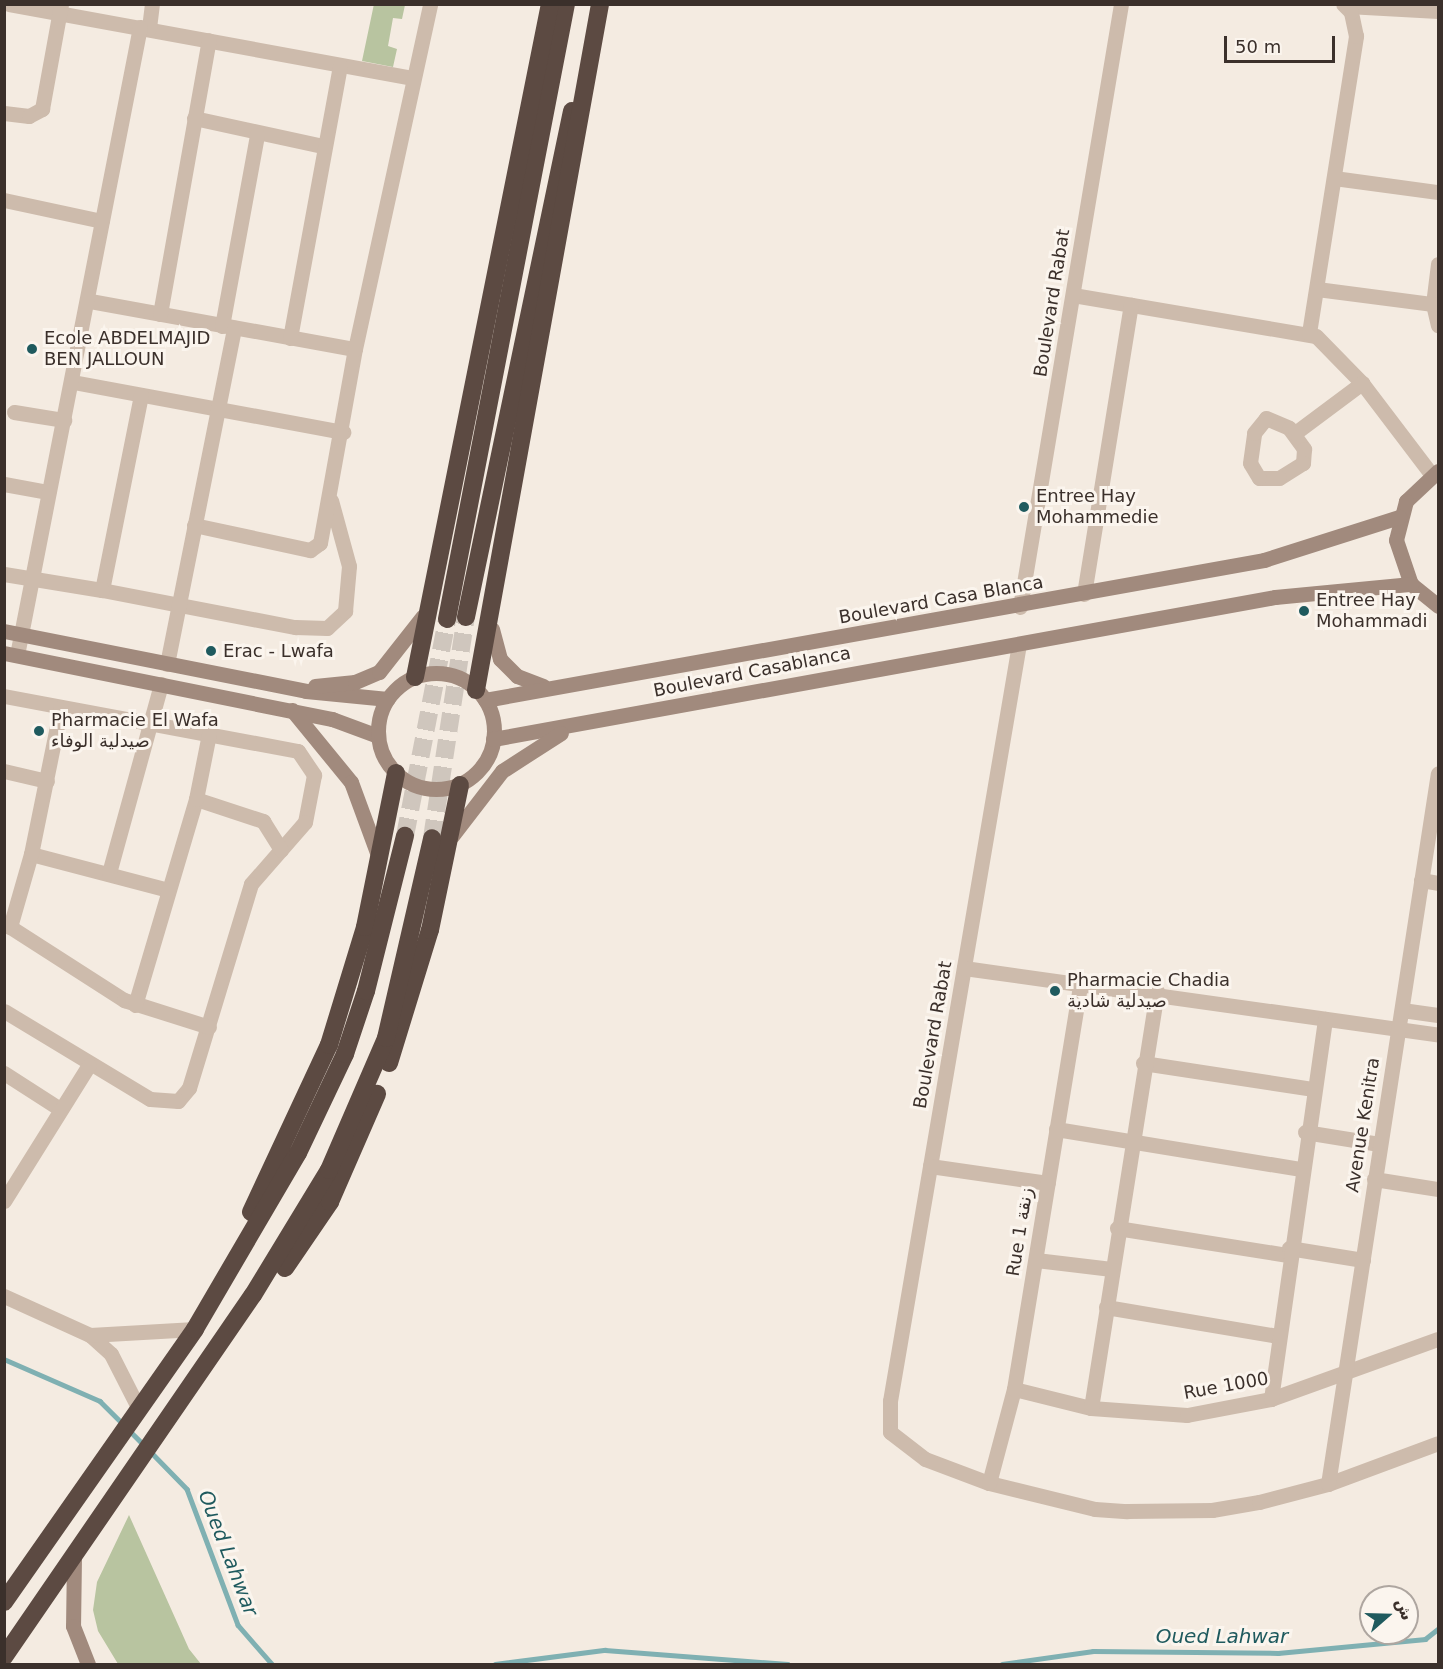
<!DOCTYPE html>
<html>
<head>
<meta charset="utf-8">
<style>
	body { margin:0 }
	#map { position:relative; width:1443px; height:1669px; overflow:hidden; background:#f4ebe1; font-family:"DejaVu Sans","Noto Sans Arabic",sans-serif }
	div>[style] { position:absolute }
	.green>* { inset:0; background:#b8c4a0 }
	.stream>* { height:4.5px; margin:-2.25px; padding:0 2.25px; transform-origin:2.25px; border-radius:2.25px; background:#7fb0b2 }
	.highway-tunnel>* { height:18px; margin-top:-9px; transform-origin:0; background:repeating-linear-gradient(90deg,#cfc6bd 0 18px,transparent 0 27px) }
	.street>* { height:15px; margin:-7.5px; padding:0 7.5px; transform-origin:7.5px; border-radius:7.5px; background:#cdbbac }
	.secondary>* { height:15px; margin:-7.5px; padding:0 7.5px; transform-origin:7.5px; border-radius:7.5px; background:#a18a7d }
	.secondary>.ring { margin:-7.5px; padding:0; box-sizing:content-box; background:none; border:15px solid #a18a7d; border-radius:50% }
	.highway>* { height:18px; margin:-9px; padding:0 9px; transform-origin:9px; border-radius:9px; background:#5c4a42 }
	.dots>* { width:16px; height:16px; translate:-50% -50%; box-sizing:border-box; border:3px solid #fbf5ee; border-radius:50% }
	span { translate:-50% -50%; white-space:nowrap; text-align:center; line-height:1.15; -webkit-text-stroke:6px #fbf5ee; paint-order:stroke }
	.street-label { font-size:18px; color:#3b302b }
	.poi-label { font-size:18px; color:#3b302b }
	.left { translate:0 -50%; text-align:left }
	.water-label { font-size:20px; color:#1f5a5e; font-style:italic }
	.frame { position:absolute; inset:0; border:6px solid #3b302b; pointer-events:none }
	.north { position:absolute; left:1359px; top:1585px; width:60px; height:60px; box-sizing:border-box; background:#fbf5ee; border:2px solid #aea6a0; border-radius:50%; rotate:70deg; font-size:16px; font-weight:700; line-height:24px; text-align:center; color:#3b302b }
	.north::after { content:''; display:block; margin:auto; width:21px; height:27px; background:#1f5a5e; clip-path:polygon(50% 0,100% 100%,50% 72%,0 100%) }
	.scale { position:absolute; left:1224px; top:36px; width:111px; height:27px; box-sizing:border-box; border:3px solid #3b302b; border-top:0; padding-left:8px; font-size:18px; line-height:21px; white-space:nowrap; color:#3b302b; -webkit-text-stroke:4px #fbf5ee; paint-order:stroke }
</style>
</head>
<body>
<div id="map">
	<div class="green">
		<i style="clip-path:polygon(374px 4px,405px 5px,402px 19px,393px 18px,388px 46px,397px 49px,393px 67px,362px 61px)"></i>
		<i style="clip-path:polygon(129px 1515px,189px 1649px,201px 1664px,118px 1664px,98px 1631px,93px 1610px,97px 1582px)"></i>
	</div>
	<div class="stream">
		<i style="left:4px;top:1359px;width:105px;rotate:23.6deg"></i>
		<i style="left:100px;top:1401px;width:34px;rotate:45deg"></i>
		<i style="left:130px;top:1431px;width:21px;rotate:45deg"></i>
		<i style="left:151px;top:1452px;width:52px;rotate:45.8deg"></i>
		<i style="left:187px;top:1489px;width:145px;rotate:69.4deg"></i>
		<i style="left:238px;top:1625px;width:52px;rotate:48.9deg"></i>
		<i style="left:495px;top:1664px;width:111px;rotate:-7.3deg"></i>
		<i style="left:605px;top:1650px;width:183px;rotate:4.4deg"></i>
		<i style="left:1002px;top:1664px;width:92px;rotate:-8.1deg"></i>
		<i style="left:1093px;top:1651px;width:185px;rotate:0.6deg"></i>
		<i style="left:1278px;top:1653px;width:148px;rotate:-5.4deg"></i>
		<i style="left:1425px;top:1639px;width:16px;rotate:-38deg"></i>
	</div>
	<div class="highway-tunnel">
		<i style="left:405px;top:836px;width:221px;rotate:-79deg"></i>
		<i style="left:432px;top:838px;width:224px;rotate:-81.3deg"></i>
	</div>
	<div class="street">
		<i style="left:9px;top:4px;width:411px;rotate:10.4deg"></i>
		<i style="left:1347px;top:6px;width:91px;rotate:3.1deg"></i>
		<i style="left:149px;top:28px;width:24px;rotate:-83deg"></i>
		<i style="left:4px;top:113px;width:25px;rotate:7deg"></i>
		<i style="left:29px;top:116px;width:15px;rotate:-28deg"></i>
		<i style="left:42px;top:109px;width:107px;rotate:-79.7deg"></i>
		<i style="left:194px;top:118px;width:131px;rotate:12.3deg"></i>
		<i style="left:1334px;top:178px;width:105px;rotate:7.7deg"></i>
		<i style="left:4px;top:200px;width:100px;rotate:12.1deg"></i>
		<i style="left:1438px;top:264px;width:40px;rotate:97.1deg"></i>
		<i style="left:1433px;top:304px;width:22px;rotate:77deg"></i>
		<i style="left:1317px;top:289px;width:117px;rotate:7.4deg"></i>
		<i style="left:1073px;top:295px;width:246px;rotate:9.6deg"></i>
		<i style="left:1316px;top:336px;width:66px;rotate:45.6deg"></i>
		<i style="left:1362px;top:383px;width:114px;rotate:52.8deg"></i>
		<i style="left:90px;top:301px;width:269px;rotate:10.3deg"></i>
		<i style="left:160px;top:314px;width:278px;rotate:-79.9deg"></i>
		<i style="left:222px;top:326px;width:194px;rotate:-79.6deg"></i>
		<i style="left:1309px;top:333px;width:301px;rotate:-81deg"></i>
		<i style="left:1356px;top:36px;width:25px;rotate:-102deg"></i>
		<i style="left:1351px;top:12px;width:11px;rotate:-135deg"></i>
		<i style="left:290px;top:338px;width:277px;rotate:-79.6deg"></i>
		<i style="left:73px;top:382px;width:275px;rotate:10.5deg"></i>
		<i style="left:141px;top:395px;width:199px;rotate:101.3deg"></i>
		<i style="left:102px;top:590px;width:197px;rotate:10.9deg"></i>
		<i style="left:295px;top:627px;width:32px;rotate:2deg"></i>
		<i style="left:327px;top:628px;width:25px;rotate:-43deg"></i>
		<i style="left:345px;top:611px;width:45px;rotate:-84.9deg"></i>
		<i style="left:349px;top:566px;width:68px;rotate:-105.3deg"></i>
		<i style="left:14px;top:412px;width:51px;rotate:9.1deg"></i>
		<i style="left:1266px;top:418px;width:25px;rotate:23deg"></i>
		<i style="left:1289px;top:428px;width:26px;rotate:54deg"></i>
		<i style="left:1304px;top:449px;width:14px;rotate:94deg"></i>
		<i style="left:1303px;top:463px;width:28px;rotate:148deg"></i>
		<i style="left:1279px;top:478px;width:20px;rotate:180deg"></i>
		<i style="left:1259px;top:478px;width:17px;rotate:-121deg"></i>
		<i style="left:1250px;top:463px;width:30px;rotate:-82deg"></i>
		<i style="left:1254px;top:433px;width:19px;rotate:-51deg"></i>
		<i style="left:1295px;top:433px;width:84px;rotate:-36.7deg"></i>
		<i style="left:4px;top:484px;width:45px;rotate:10.3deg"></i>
		<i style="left:194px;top:525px;width:119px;rotate:12.2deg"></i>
		<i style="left:310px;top:550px;width:12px;rotate:-35deg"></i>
		<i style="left:320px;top:543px;width:197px;rotate:-79.8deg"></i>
		<i style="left:355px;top:349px;width:353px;rotate:-77.7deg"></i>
		<i style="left:4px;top:574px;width:99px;rotate:9.3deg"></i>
		<i style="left:1084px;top:594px;width:293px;rotate:-80.8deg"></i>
		<i style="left:1020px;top:607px;width:611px;rotate:-80.49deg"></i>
		<i style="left:1019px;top:644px;width:768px;rotate:99.67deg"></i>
		<i style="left:890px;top:1401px;width:31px;rotate:90deg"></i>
		<i style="left:890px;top:1432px;width:44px;rotate:37.6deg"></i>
		<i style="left:925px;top:1459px;width:68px;rotate:20.6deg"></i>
		<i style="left:989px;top:1483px;width:109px;rotate:13.8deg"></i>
		<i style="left:1095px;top:1509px;width:32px;rotate:4deg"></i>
		<i style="left:1127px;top:1511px;width:85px;rotate:-0.7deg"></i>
		<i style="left:1212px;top:1510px;width:48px;rotate:-9.7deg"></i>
		<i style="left:1259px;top:1502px;width:71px;rotate:-14.6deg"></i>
		<i style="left:1328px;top:1484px;width:117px;rotate:-20.4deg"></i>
		<i style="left:17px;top:655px;width:640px;rotate:-78.92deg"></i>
		<i style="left:167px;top:664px;width:343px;rotate:-78.7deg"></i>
		<i style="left:4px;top:696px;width:299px;rotate:10.6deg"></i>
		<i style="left:298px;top:751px;width:29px;rotate:56deg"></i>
		<i style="left:314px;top:775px;width:48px;rotate:100.8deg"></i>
		<i style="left:305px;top:822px;width:82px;rotate:131.1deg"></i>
		<i style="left:251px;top:884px;width:213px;rotate:106.9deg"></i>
		<i style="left:189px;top:1088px;width:17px;rotate:130deg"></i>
		<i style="left:178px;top:1101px;width:28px;rotate:-176deg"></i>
		<i style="left:150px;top:1099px;width:170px;rotate:-148.9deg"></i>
		<i style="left:4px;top:771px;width:44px;rotate:13.1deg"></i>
		<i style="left:196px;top:799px;width:71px;rotate:18.2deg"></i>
		<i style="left:263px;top:821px;width:34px;rotate:58deg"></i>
		<i style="left:31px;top:854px;width:142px;rotate:14.7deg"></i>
		<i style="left:109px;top:873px;width:196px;rotate:-74.6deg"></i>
		<i style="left:1421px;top:880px;width:17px;rotate:10deg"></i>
		<i style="left:4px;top:923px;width:143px;rotate:32.7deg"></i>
		<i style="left:124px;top:1000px;width:89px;rotate:17.6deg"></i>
		<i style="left:10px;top:927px;width:76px;rotate:-74deg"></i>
		<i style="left:31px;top:854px;width:150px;rotate:-78.5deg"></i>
		<i style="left:964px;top:968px;width:479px;rotate:8deg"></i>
		<i style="left:135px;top:1005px;width:215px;rotate:-73.5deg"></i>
		<i style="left:196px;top:799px;width:66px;rotate:-78.7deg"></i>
		<i style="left:1402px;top:1010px;width:36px;rotate:8deg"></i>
		<i style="left:1143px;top:1063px;width:171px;rotate:8.7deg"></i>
		<i style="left:4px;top:1073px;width:67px;rotate:32.7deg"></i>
		<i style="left:1056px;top:1129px;width:247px;rotate:9.3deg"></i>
		<i style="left:1305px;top:1132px;width:75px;rotate:9.2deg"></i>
		<i style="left:930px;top:1166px;width:119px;rotate:8.2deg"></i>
		<i style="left:1374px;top:1179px;width:65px;rotate:8.9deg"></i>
		<i style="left:4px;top:1201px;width:160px;rotate:-58deg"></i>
		<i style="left:1117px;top:1228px;width:173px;rotate:9deg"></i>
		<i style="left:1289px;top:1248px;width:75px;rotate:9.2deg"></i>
		<i style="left:1036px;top:1260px;width:76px;rotate:6.8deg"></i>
		<i style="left:4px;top:1296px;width:94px;rotate:24.4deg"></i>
		<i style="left:90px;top:1335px;width:28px;rotate:42deg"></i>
		<i style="left:111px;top:1354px;width:59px;rotate:63deg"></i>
		<i style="left:1106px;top:1307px;width:174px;rotate:9.6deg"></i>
		<i style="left:90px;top:1335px;width:105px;rotate:-3.3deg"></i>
		<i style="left:1014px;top:1389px;width:79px;rotate:13.9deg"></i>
		<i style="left:1091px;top:1408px;width:96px;rotate:4.2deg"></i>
		<i style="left:1187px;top:1415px;width:86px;rotate:-10.8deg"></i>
		<i style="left:1271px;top:1399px;width:177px;rotate:-19.8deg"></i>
		<i style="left:1271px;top:1399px;width:384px;rotate:-81.9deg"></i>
		<i style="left:1091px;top:1408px;width:422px;rotate:-81deg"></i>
		<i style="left:989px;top:1483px;width:97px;rotate:-75.1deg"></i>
		<i style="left:1014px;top:1389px;width:409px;rotate:-80.7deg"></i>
		<i style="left:1328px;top:1484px;width:719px;rotate:-81.21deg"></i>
	</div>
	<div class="secondary">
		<i style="left:1438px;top:471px;width:44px;rotate:136.8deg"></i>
		<i style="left:1406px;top:501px;width:40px;rotate:104.4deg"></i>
		<i style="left:1396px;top:540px;width:46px;rotate:71.2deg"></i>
		<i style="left:1411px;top:584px;width:35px;rotate:39deg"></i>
		<i style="left:492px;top:629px;width:31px;rotate:75deg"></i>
		<i style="left:500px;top:659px;width:24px;rotate:45deg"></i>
		<i style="left:517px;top:676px;width:28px;rotate:21deg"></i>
		<i style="left:4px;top:631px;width:308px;rotate:11.2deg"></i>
		<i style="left:306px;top:691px;width:82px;rotate:5.6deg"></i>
		<i style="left:4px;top:653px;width:335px;rotate:11.4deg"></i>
		<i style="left:332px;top:719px;width:49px;rotate:20.3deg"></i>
		<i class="ring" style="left:378px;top:673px;width:101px;height:101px"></i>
		<i style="left:315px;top:686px;width:40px;rotate:-5.7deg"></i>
		<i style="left:355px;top:682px;width:26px;rotate:-23deg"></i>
		<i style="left:379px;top:672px;width:71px;rotate:-51.8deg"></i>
		<i style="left:485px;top:700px;width:791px;rotate:-10.19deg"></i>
		<i style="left:1264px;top:560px;width:142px;rotate:-17.7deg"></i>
		<i style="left:292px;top:710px;width:93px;rotate:50.7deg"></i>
		<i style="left:351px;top:782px;width:81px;rotate:69.8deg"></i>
		<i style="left:493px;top:739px;width:795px;rotate:-10.29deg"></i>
		<i style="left:1275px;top:597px;width:137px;rotate:-5.5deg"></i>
		<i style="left:452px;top:836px;width:82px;rotate:-52.4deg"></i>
		<i style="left:502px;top:771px;width:70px;rotate:-32.8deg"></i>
		<i style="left:74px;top:1557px;width:69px;rotate:90.8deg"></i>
		<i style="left:73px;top:1626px;width:41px;rotate:68.5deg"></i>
	</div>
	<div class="highway">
		<i style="left:466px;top:617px;width:517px;rotate:-78.17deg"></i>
		<i style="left:447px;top:619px;width:626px;rotate:-79.05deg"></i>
		<i style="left:415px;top:677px;width:686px;rotate:-78.66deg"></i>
		<i style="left:476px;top:690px;width:697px;rotate:-79.75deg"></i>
		<i style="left:389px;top:1063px;width:139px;rotate:-72.9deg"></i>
		<i style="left:430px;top:930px;width:148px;rotate:-78.3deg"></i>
		<i style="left:251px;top:1212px;width:184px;rotate:-65deg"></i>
		<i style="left:329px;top:1045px;width:123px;rotate:-73deg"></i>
		<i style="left:365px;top:927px;width:157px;rotate:-78.6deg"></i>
		<i style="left:285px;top:1268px;width:80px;rotate:-55.7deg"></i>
		<i style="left:330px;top:1202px;width:118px;rotate:-66.5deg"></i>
		<i style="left:4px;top:1602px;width:333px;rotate:-55deg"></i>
		<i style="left:195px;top:1329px;width:204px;rotate:-59.7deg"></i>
		<i style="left:298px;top:1153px;width:110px;rotate:-64.6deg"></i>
		<i style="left:345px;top:1054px;width:66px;rotate:-71.6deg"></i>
		<i style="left:366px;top:991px;width:160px;rotate:-75.9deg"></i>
		<i style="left:4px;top:1657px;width:439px;rotate:-55.5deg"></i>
		<i style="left:253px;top:1295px;width:146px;rotate:-58.7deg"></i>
		<i style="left:329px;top:1170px;width:144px;rotate:-66.6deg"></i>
		<i style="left:386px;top:1038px;width:205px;rotate:-77deg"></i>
	</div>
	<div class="dots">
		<i style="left:32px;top:349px;background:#1f5a5e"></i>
		<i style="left:1024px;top:507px;background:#1f5a5e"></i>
		<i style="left:1304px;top:611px;background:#1f5a5e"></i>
		<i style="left:211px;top:651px;background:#1f5a5e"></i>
		<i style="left:39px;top:731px;background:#1f5a5e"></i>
		<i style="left:1055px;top:991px;background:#1f5a5e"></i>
	</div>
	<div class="street-label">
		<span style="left:1052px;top:303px;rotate:-81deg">Boulevard Rabat</span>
		<span style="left:941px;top:600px;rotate:-10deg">Boulevard Casa Blanca</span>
		<span style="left:752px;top:672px;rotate:-11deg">Boulevard Casablanca</span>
		<span style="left:933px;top:1035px;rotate:-80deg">Boulevard Rabat</span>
		<span style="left:1363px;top:1125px;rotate:-81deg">Avenue Kenitra</span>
		<span style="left:1020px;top:1232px;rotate:-81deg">Rue 1 زنقة</span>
		<span style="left:1226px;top:1386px;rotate:-10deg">Rue 1000</span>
	</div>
	<div class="poi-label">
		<span class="left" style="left:44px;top:349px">Ecole ABDELMAJID<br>BEN JALLOUN</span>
		<span class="left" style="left:1036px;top:507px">Entree Hay<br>Mohammedie</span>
		<span class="left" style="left:1316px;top:611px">Entree Hay<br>Mohammadi</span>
		<span class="left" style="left:223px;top:651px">Erac - Lwafa</span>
		<span class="left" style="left:51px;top:731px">Pharmacie El Wafa<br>صيدلية الوفاء</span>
		<span class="left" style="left:1067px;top:991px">Pharmacie Chadia<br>صيدلية شادية</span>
	</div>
	<div class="water-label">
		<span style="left:228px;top:1553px;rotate:69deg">Oued Lahwar</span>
		<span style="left:1222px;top:1636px">Oued Lahwar</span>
	</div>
	<div class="frame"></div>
	<div class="north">ش</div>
	<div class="scale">50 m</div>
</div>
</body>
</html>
